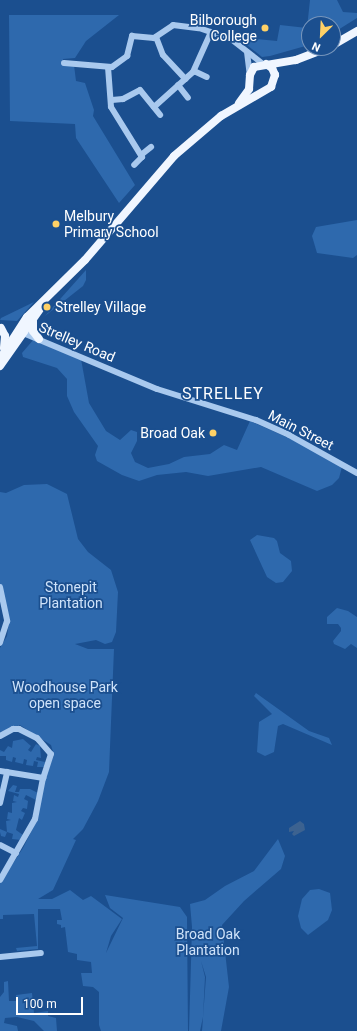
<!DOCTYPE html>
<html>
<head>
<meta charset="utf-8">
<style>
	body { margin:0 }
	#map { position:relative; width:357px; height:1031px; overflow:hidden; background:#1b4f8f; font-family:Roboto,sans-serif }
	div>[style] { position:absolute }
	.green>* { inset:0; background:#2e69ad }
	.water>* { inset:0; background:#3c6290 }
	.minor>* { height:6px; margin:-3px; padding:0 3px; transform-origin:3px; border-radius:3px; background:#a9c9ee }
	.major>* { height:8px; margin:-4px; padding:0 4px; transform-origin:4px; border-radius:4px; background:#f0f6ff }
	.dots>* { width:11px; height:11px; translate:-50% -50%; box-sizing:border-box; border:2px solid #1b4f8f; border-radius:50% }
	span { translate:-50% -50%; white-space:nowrap; text-align:center; line-height:1.15; -webkit-text-stroke:3.5px #1b4f8f; paint-order:stroke }
	.poi-label { font-size:14px; color:#fff }
	.right { translate:-100% -50%; text-align:right }
	.left { translate:0 -50%; text-align:left }
	.street-label { font-size:14px; color:#fff }
	.park-label { font-size:14px; color:#cfe3fa }
	.quarter-label { font-size:16px; color:#fff; letter-spacing:1px }
	.north { position:absolute; left:301px; top:16px; width:40px; height:40px; box-sizing:border-box; background:#1b4f8f; border:1px solid #7695bc; border-radius:50%; rotate:204deg; font-size:11px; font-weight:700; line-height:16px; text-align:center; color:#fff }
	.north::after { content:''; display:block; margin:auto; width:14px; height:18px; background:#ffd166; clip-path:polygon(50% 0,100% 100%,50% 72%,0 100%) }
	.scale { position:absolute; left:16px; top:997px; width:67px; height:18px; box-sizing:border-box; border:2px solid #fff; border-top:0; padding-left:5px; font-size:12px; line-height:14px; white-space:nowrap; color:#fff; -webkit-text-stroke:3px #1b4f8f; paint-order:stroke }
</style>
</head>
<body>
<div id="map">
	<div class="green">
		<i style="clip-path:polygon(310px 0,337px 0,343px 12px,357px 13px,357px 18px,333px 33px,333px 24px,309px 24px,309px 45px,270px 56px,262px 57px,237px 37px,277px 41px,280px 25px,307px 28px)"></i>
		<i style="clip-path:polygon(9px 15px,119px 15px,86px 41px,75px 58px,63px 59px,64px 66px,74px 65px,76px 81px,85px 83px,94px 110px,93px 116px,135px 185px,119px 203px,76px 138px,75px 124px,10px 121px)"></i>
		<i style="clip-path:polygon(357px 220px,357px 255px,353px 258px,317px 253px,312px 236px,316px 227px)"></i>
		<i style="clip-path:polygon(86px 270px,86px 280px,83px 286px,45px 316px)"></i>
		<i style="clip-path:polygon(34px 302px,17px 321px,0 320px,1px 318px)"></i>
		<i style="clip-path:polygon(34px 339px,81px 359px,89px 403px,106px 431px,120px 440px,131px 430px,137px 432px,137px 441px,131px 453px,135px 462px,148px 468px,169px 464px,184px 457px,210px 454px,224px 445px,237px 450px,250px 421px,300px 443px,342px 467px,339px 478px,332px 485px,317px 491px,261px 467px,208px 476px,186px 472px,157px 475px,139px 481px,122px 475px,97px 461px,95px 455px,98px 446px,74px 412px,67px 396px,67px 379px,57px 368px,23px 357px,22px 353px)"></i>
		<i style="clip-path:polygon(47px 484px,67px 494px,78px 539px,88px 552px,111px 570px,118px 592px,116px 632px,112px 642px,105px 644px,96px 640px,75px 644px,88px 649px,114px 649px,109px 772px,98px 801px,83px 829px,73px 839px,76px 840px,53px 890px,38px 899px,52px 899px,70px 890px,83px 900px,91px 896px,122px 919px,111px 936px,106px 953px,123px 918px,110px 908px,105px 895px,180px 907px,187px 917px,188px 1031px,101px 1031px,99px 1025px,99px 992px,93px 987px,83px 986px,81px 973px,92px 973px,91px 962px,77px 960px,77px 954px,68px 952px,65px 927px,61px 928px,61px 925px,57px 924px,57px 920px,62px 920px,60px 909px,38px 909px,38px 949px,17px 951px,16px 948px,37px 946px,34px 914px,3px 915px,3px 919px,0 919px,0 883px,23px 848px,37px 820px,45px 779px,54px 755px,51px 745px,20px 725px,0 732px,0 648px,7px 636px,9px 621px,0 584px,0 492px,6px 493px,24px 485px)"></i>
		<i style="clip-path:polygon(257px 535px,274px 538px,277px 541px,280px 553px,291px 561px,292px 571px,283px 582px,276px 583px,267px 577px,250px 540px)"></i>
		<i style="clip-path:polygon(337px 608px,348px 611px,357px 617px,357px 648px,351px 644px,345px 649px,334px 644px,333px 641px,341px 631px,341px 628px,338px 624px,327px 624px,327px 617px)"></i>
		<i style="clip-path:polygon(256px 693px,309px 731px,329px 738px,332px 745px,283px 724px,278px 726px,274px 752px,265px 756px,257px 752px,259px 722px,272px 714px,254px 696px)"></i>
		<i style="clip-path:polygon(23px 739px,31px 746px,28px 750px,31px 752px,36px 744px,40px 746px,41px 758px,37px 757px,36px 760px,45px 762px,46px 767px,37px 767px,38px 762px,34px 761px,33px 766px,26px 765px,27px 760px,24px 759px,23px 764px,15px 762px,16px 758px,13px 757px,12px 762px,6px 760px,6px 756px,0 756px,0 750px,4px 752px,8px 746px,12px 748px,13px 741px)"></i>
		<i style="clip-path:polygon(13px 785px,17px 786px,15px 792px,19px 792px,20px 789px,30px 789px,38px 793px,36px 800px,26px 795px,24px 799px,28px 801px,27px 809px,23px 808px,21px 811px,25px 813px,22px 820px,19px 818px,16px 830px,23px 835px,21px 840px,12px 839px,13px 834px,7px 832px,5px 837px,1px 836px,0 832px,0 829px,7px 832px,6px 821px,11px 820px,7px 819px,8px 812px,12px 813px,12px 803px,17px 802px,13px 801px,14px 795px,18px 797px,19px 794px,8px 791px)"></i>
		<i style="clip-path:polygon(278px 839px,285px 856px,281px 869px,244px 901px,222px 925px,229px 987px,221px 1031px,202px 1031px,206px 977px,201px 961px,205px 977px,203px 1017px,200px 1031px,189px 1031px,192px 927px,190px 904px,205px 900px,225px 886px,254px 871px)"></i>
		<i style="clip-path:polygon(319px 889px,330px 893px,332px 910px,328px 920px,308px 935px,301px 928px,298px 916px,302px 899px,310px 890px)"></i>
		<i style="clip-path:polygon(8px 981px,9px 1001px,17px 1001px,16px 995px,32px 993px,34px 1013px,48px 1011px,48px 1016px,56px 1018px,57px 1031px,44px 1031px,34px 1021px,17px 1017px,5px 1018px,4px 1023px,17px 1026px,18px 1031px,0 1031px,0 997px,4px 992px,4px 982px)"></i>
	</div>
	<div class="water">
		<i style="clip-path:polygon(300px 821px,304px 824px,305px 830px,294px 836px,292px 834px,294px 831px,289px 832px,289px 828px)"></i>
	</div>
	<div class="minor">
		<i style="left:156px;top:37px;width:19px;rotate:69deg"></i>
		<i style="left:163px;top:55px;width:33px;rotate:47deg"></i>
		<i style="left:247px;top:52px;width:23px;rotate:83deg"></i>
		<i style="left:64px;top:63px;width:48px;rotate:4.8deg"></i>
		<i style="left:112px;top:67px;width:19px;rotate:-36deg"></i>
		<i style="left:127px;top:56px;width:21px;rotate:-76deg"></i>
		<i style="left:132px;top:36px;width:22px;rotate:5deg"></i>
		<i style="left:154px;top:38px;width:23px;rotate:-34deg"></i>
		<i style="left:173px;top:25px;width:26px;rotate:7deg"></i>
		<i style="left:199px;top:28px;width:34px;rotate:19deg"></i>
		<i style="left:231px;top:39px;width:41px;rotate:38deg"></i>
		<i style="left:108px;top:67px;width:40px;rotate:85.7deg"></i>
		<i style="left:111px;top:107px;width:59px;rotate:58.2deg"></i>
		<i style="left:142px;top:157px;width:11px;rotate:135deg"></i>
		<i style="left:194px;top:71px;width:14px;rotate:25deg"></i>
		<i style="left:178px;top:85px;width:16px;rotate:52deg"></i>
		<i style="left:112px;top:100px;width:11px;rotate:-5deg"></i>
		<i style="left:123px;top:99px;width:19px;rotate:-28deg"></i>
		<i style="left:140px;top:90px;width:32px;rotate:51deg"></i>
		<i style="left:154px;top:107px;width:52px;rotate:-41.9deg"></i>
		<i style="left:193px;top:72px;width:44px;rotate:-65.8deg"></i>
		<i style="left:141px;top:155px;width:13px;rotate:-39deg"></i>
		<i style="left:23px;top:333px;width:145px;rotate:22.7deg"></i>
		<i style="left:157px;top:389px;width:104px;rotate:17.4deg"></i>
		<i style="left:256px;top:420px;width:36px;rotate:24deg"></i>
		<i style="left:289px;top:435px;width:78px;rotate:29.2deg"></i>
		<i style="left:0;top:587px;width:35px;rotate:78deg"></i>
		<i style="left:7px;top:621px;width:23px;rotate:108deg"></i>
		<i style="left:0;top:736px;width:15px;rotate:-28deg"></i>
		<i style="left:13px;top:729px;width:6px"></i>
		<i style="left:19px;top:729px;width:20px;rotate:27deg"></i>
		<i style="left:37px;top:738px;width:21px;rotate:49deg"></i>
		<i style="left:51px;top:754px;width:25px;rotate:108deg"></i>
		<i style="left:43px;top:778px;width:42px;rotate:101deg"></i>
		<i style="left:35px;top:819px;width:70px;rotate:119.8deg"></i>
		<i style="left:0;top:771px;width:44px;rotate:9.2deg"></i>
		<i style="left:0;top:803px;width:32px;rotate:-77deg"></i>
		<i style="left:0;top:845px;width:18px;rotate:27deg"></i>
		<i style="left:0;top:957px;width:41px;rotate:-5.6deg"></i>
	</div>
	<div class="major">
		<i style="left:333px;top:45px;width:28px;rotate:-30deg"></i>
		<i style="left:239px;top:103px;width:17px;rotate:-54deg"></i>
		<i style="left:249px;top:89px;width:14px;rotate:-86deg"></i>
		<i style="left:250px;top:75px;width:9px;rotate:-63deg"></i>
		<i style="left:254px;top:67px;width:43px;rotate:-9.5deg"></i>
		<i style="left:296px;top:60px;width:34px;rotate:-21deg"></i>
		<i style="left:33px;top:321px;width:10px;rotate:90deg"></i>
		<i style="left:33px;top:331px;width:10px;rotate:53deg"></i>
		<i style="left:1px;top:328px;width:9px;rotate:63deg"></i>
		<i style="left:5px;top:336px;width:12px;rotate:95deg"></i>
		<i style="left:0;top:359px;width:50px;rotate:-57.3deg"></i>
		<i style="left:27px;top:317px;width:81px;rotate:-44.5deg"></i>
		<i style="left:85px;top:260px;width:137px;rotate:-49.4deg"></i>
		<i style="left:174px;top:156px;width:62px;rotate:-40.4deg"></i>
		<i style="left:221px;top:116px;width:58px;rotate:-30.1deg"></i>
		<i style="left:271px;top:87px;width:13px;rotate:-72deg"></i>
		<i style="left:275px;top:75px;width:8px;rotate:-113deg"></i>
		<i style="left:272px;top:68px;width:7px;rotate:-146deg"></i>
		<i style="left:0;top:366px;width:70px;rotate:-54.9deg"></i>
	</div>
	<div class="dots">
		<i style="left:265px;top:28px;background:#ffd166"></i>
		<i style="left:56px;top:224px;background:#ffd166"></i>
		<i style="left:47px;top:307px;background:#ffd166"></i>
		<i style="left:213px;top:433px;background:#ffd166"></i>
	</div>
	<div class="poi-label">
		<span class="right" style="left:257px;top:28px">Bilborough<br>College</span>
		<span class="left" style="left:64px;top:224px">Melbury<br>Primary School</span>
		<span class="left" style="left:55px;top:307px">Strelley Village</span>
		<span class="right" style="left:205px;top:433px">Broad Oak</span>
	</div>
	<div class="street-label">
		<span style="left:77px;top:342px;rotate:23deg">Strelley Road</span>
		<span style="left:301px;top:430px;rotate:27deg">Main Street</span>
	</div>
	<div class="park-label">
		<span style="left:71px;top:595px">Stonepit<br>Plantation</span>
		<span style="left:65px;top:695px">Woodhouse Park<br>open space</span>
		<span style="left:208px;top:942px">Broad Oak<br>Plantation</span>
	</div>
	<div class="quarter-label">
		<span style="left:223px;top:394px">STRELLEY</span>
	</div>
	<div class="north">N</div>
	<div class="scale">100 m</div>
</div>
</body>
</html>
